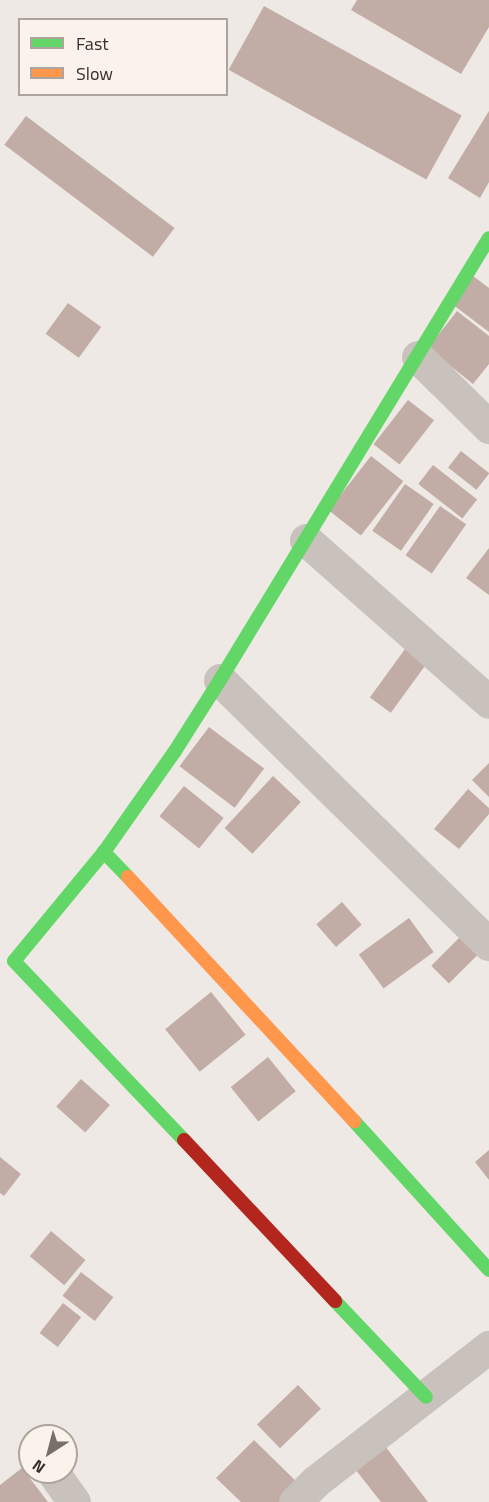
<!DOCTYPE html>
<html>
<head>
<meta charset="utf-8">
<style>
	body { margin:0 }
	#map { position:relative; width:489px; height:1502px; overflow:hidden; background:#eee9e4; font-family:"Titillium Web",sans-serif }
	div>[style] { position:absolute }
	.building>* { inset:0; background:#c1ada6; transform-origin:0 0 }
	.street>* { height:33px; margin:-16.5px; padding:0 16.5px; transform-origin:16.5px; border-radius:16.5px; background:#c8c1bc }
	.fast>* { height:14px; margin:-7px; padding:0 7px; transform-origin:7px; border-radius:7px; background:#63d668 }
	.slow>* { height:14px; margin:-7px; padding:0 7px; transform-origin:7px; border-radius:7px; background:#ff974d }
	.jam>* { height:14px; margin:-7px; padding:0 7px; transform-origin:7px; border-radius:7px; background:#b3261e }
	span { translate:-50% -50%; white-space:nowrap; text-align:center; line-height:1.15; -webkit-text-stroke:4.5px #faf3ec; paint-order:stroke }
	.legend { position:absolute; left:18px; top:18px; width:210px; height:78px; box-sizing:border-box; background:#faf3ec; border:2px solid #ada49e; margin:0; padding:8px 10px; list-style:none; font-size:18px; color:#392e2a }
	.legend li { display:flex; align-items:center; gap:12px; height:30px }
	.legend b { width:30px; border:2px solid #ada49e }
	.north { position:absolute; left:18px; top:1424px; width:60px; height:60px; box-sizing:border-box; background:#faf3ec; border:2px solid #ada49e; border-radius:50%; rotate:216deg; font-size:16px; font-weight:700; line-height:24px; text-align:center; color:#392e2a }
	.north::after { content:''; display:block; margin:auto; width:21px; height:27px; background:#786f6b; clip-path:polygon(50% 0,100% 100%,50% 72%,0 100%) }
</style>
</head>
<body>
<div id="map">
	<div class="building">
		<i style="clip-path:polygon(357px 0,489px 0,489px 27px,461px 74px,351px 10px)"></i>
		<i style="left:264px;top:6px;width:226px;height:73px;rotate:29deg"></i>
		<i style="clip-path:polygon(489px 111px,489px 182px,480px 198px,448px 178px)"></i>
		<i style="left:26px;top:116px;width:186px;height:36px;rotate:37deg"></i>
		<i style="clip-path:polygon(473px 276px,489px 288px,489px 332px,452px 304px)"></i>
		<i style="left:68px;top:303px;width:41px;height:38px;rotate:36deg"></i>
		<i style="clip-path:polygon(457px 311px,489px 336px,489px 364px,473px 384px,428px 348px)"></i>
		<i style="left:408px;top:400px;width:33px;height:56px;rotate:38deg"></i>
		<i style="left:461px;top:451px;width:36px;height:21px;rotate:38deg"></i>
		<i style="left:371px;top:456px;width:41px;height:69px;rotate:38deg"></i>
		<i style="left:433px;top:465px;width:56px;height:24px;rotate:38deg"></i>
		<i style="left:405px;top:484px;width:35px;height:57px;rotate:35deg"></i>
		<i style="left:440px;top:506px;width:32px;height:60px;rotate:35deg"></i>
		<i style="clip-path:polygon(489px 548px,489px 595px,466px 578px)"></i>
		<i style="left:408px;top:645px;width:26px;height:65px;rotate:36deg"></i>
		<i style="left:209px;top:727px;width:69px;height:49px;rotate:37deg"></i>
		<i style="clip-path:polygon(489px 763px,489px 797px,472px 780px)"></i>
		<i style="left:273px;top:776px;width:38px;height:71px;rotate:43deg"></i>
		<i style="left:184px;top:786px;width:51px;height:39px;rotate:39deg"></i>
		<i style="clip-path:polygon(468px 789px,489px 808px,489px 814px,459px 849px,434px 829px)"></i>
		<i style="left:342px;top:902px;width:30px;height:34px;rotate:49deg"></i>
		<i style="left:409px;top:918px;width:42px;height:62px;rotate:54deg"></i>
		<i style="left:468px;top:929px;width:25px;height:52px;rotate:45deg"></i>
		<i style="left:211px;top:992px;width:55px;height:59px;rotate:51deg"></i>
		<i style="left:268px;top:1057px;width:44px;height:48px;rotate:51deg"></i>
		<i style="left:81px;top:1079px;width:39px;height:37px;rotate:42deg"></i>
		<i style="clip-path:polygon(489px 1150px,489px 1180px,475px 1162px)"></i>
		<i style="clip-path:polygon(0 1157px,21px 1174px,4px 1196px,0 1193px)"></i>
		<i style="left:51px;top:1231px;width:45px;height:33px;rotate:40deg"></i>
		<i style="left:81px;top:1272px;width:41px;height:30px;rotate:38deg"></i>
		<i style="left:63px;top:1303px;width:23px;height:38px;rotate:38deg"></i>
		<i style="left:298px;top:1385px;width:33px;height:57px;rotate:46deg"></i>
		<i style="clip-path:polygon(254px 1440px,304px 1489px,291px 1502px,241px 1502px,216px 1478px)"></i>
		<i style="clip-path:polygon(385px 1446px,428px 1502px,381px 1502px,355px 1469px)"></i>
		<i style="clip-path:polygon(22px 1468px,48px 1502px,0 1502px,0 1485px)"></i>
	</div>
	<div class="street">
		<i style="left:418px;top:357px;width:100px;rotate:44.6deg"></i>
		<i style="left:306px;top:540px;width:244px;rotate:41.5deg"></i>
		<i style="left:220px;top:680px;width:377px;rotate:44.5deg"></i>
		<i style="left:55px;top:1475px;width:33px;rotate:55deg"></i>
		<i style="left:295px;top:1502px;width:30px;rotate:-45deg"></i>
		<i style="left:316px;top:1481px;width:219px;rotate:-37.8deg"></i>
	</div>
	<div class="fast">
		<i style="left:104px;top:852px;width:141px;rotate:129.5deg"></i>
		<i style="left:14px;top:961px;width:247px;rotate:46.5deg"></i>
		<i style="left:128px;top:877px;width:35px;rotate:-134deg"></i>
		<i style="left:104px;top:852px;width:123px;rotate:-54.9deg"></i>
		<i style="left:175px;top:751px;width:84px;rotate:-57.6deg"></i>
		<i style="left:220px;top:680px;width:517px;rotate:-58.68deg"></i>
		<i style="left:354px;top:1121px;width:201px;rotate:47.8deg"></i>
		<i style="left:335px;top:1301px;width:132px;rotate:46.5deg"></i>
	</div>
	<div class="slow">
		<i style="left:128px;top:877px;width:333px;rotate:47.2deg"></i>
	</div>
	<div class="jam">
		<i style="left:184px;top:1140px;width:221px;rotate:46.8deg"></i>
	</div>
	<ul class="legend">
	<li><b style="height:8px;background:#63d668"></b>Fast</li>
	<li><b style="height:8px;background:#ff974d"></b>Slow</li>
	</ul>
	<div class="north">N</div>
</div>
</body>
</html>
